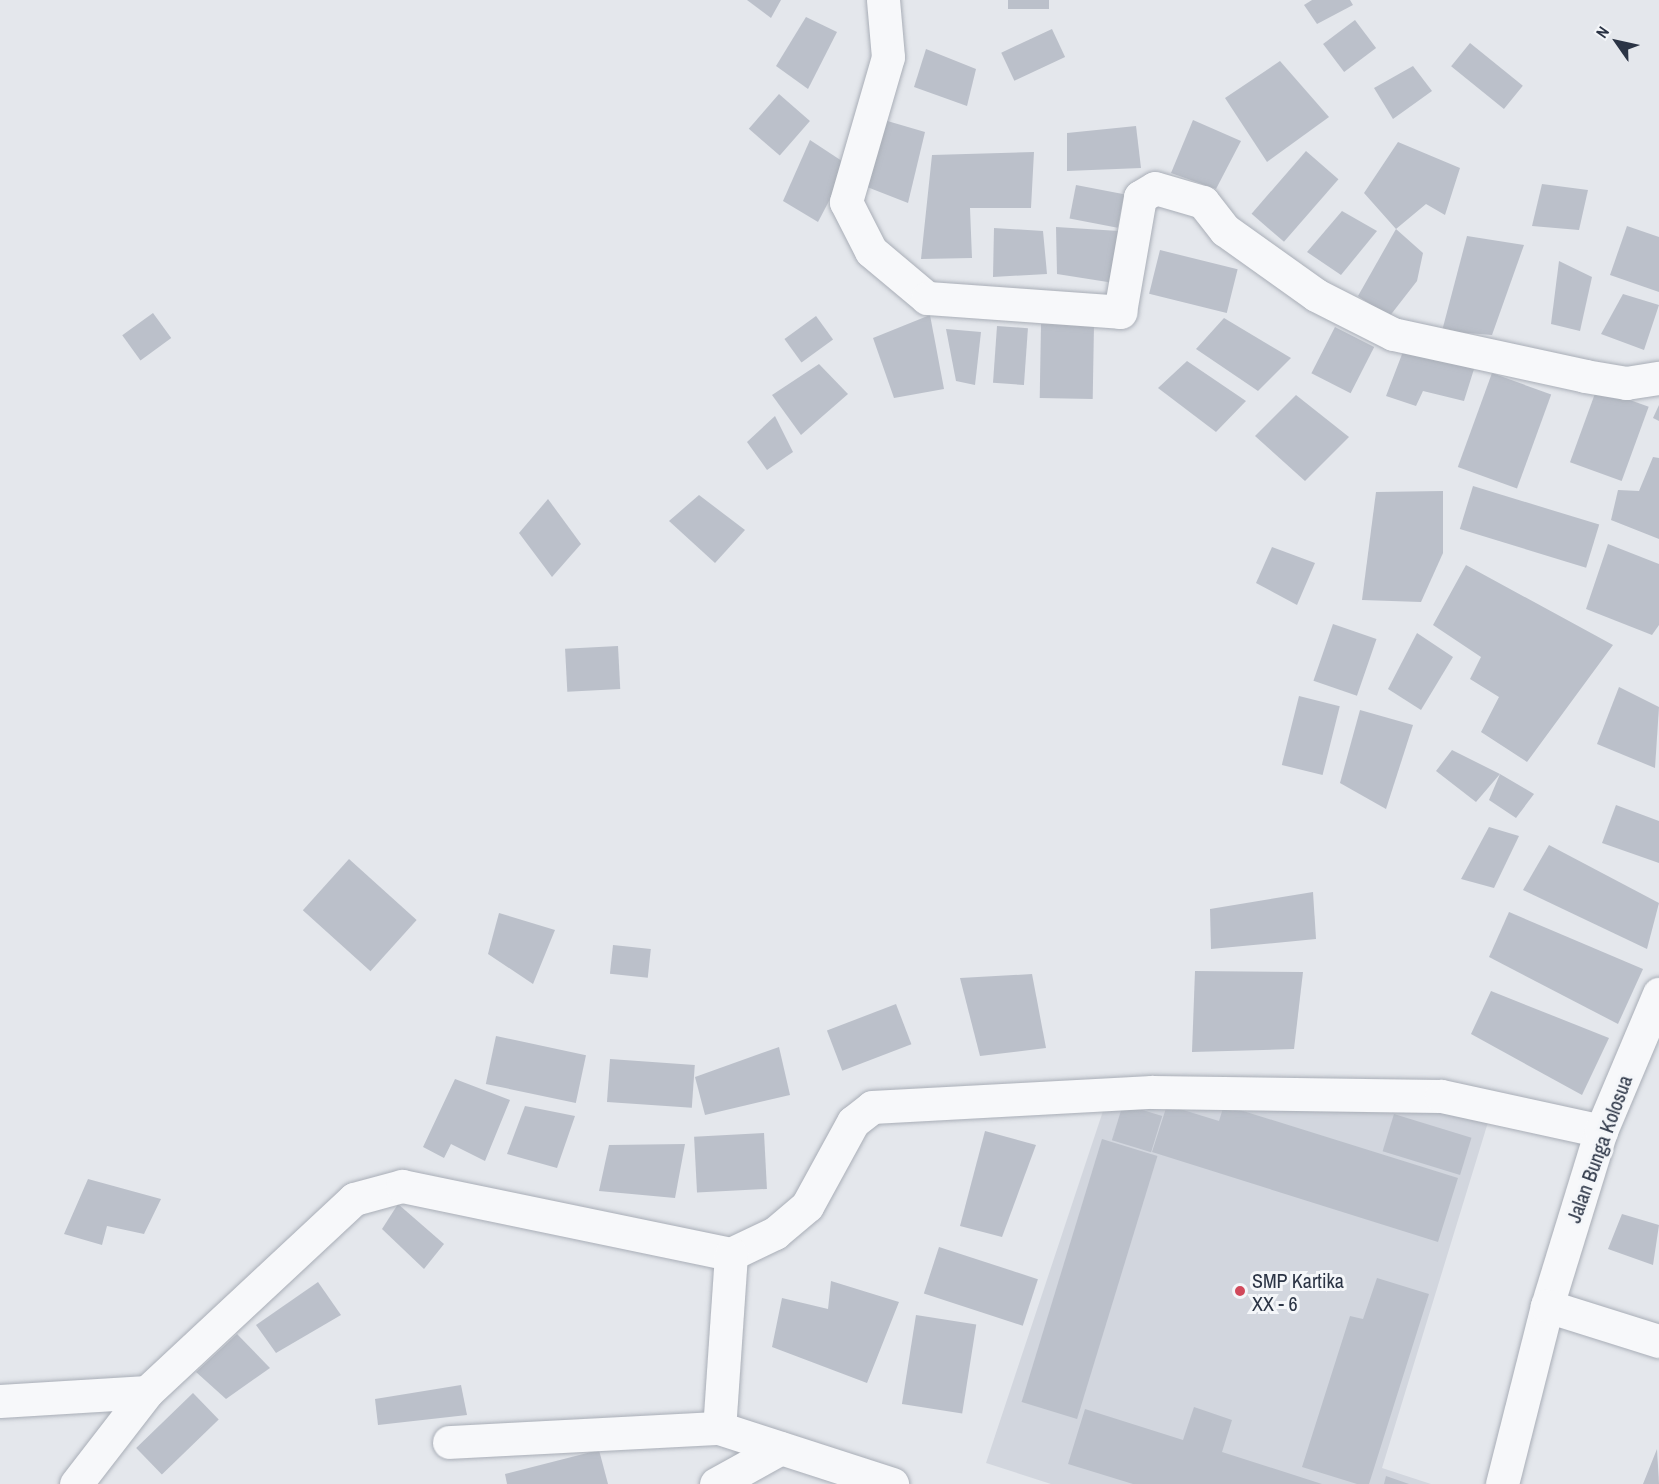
<!DOCTYPE html>
<html>
<head>
<meta charset="utf-8">
<style>
	body { margin:0 }
	#map { position:relative; width:1659px; height:1484px; overflow:hidden; background:#e4e7ec; font-family:"Archivo Narrow",sans-serif }
	div>[style] { position:absolute }
	.built>* { inset:0; background:#d2d6de }
	.building>* { inset:0; background:#bbc0ca; transform-origin:0 0 }
	.roads { filter:drop-shadow(0 0 2px #a9aeb7) drop-shadow(0 0 2px #a9aeb7) }
	.minor>* { height:33px; margin:-16.5px; padding:0 16.5px; transform-origin:16.5px; border-radius:16.5px; background:#f7f8fa }
	.dots>* { width:16px; height:16px; translate:-50% -50%; box-sizing:border-box; border:3px solid #f4f6f9; border-radius:50% }
	span { translate:-50% -50%; white-space:nowrap; text-align:center; line-height:1.15; -webkit-text-stroke:6px #f4f6f9; paint-order:stroke }
	.street-label { font-size:20px; color:#2b3445 }
	.poi-label { font-size:20px; color:#2b3445 }
	.left { translate:0 -50%; text-align:left }
	.north { position:absolute; left:1587px; top:12px; width:60px; height:60px; -webkit-text-stroke:4px #f4f6f9; paint-order:stroke; rotate:304deg; font-size:16px; font-weight:700; line-height:24px; text-align:center; color:#2b3445 }
	.north::after { content:''; display:block; margin:auto; width:21px; height:27px; background:#2b3445; clip-path:polygon(50% 0,100% 100%,50% 72%,0 100%) }
</style>
</head>
<body>
<div id="map">
	<div class="built">
		<i style="clip-path:polygon(1106px 1102px,1387px 1104px,1489px 1119px,1382px 1468px,1431px 1484px,1051px 1484px,986px 1463px)"></i>
	</div>
	<div class="building">
		<i style="clip-path:polygon(747px 0,781px 0,771px 18px)"></i>
		<i style="left:1008px;top:0;width:41px;height:9px"></i>
		<i style="clip-path:polygon(1312px 0,1350px 0,1353px 5px,1317px 24px,1304px 5px)"></i>
		<i style="clip-path:polygon(806px 17px,837px 32px,808px 89px,776px 66px)"></i>
		<i style="left:1355px;top:20px;width:35px;height:40px;rotate:53deg"></i>
		<i style="left:1052px;top:29px;width:31px;height:56px;rotate:65deg"></i>
		<i style="left:1470px;top:43px;width:68px;height:30px;rotate:39deg"></i>
		<i style="clip-path:polygon(926px 49px,976px 69px,967px 106px,914px 87px)"></i>
		<i style="clip-path:polygon(1280px 61px,1329px 117px,1267px 162px,1225px 98px)"></i>
		<i style="clip-path:polygon(1413px 66px,1432px 91px,1393px 119px,1374px 88px)"></i>
		<i style="left:779px;top:94px;width:41px;height:46px;rotate:41deg"></i>
		<i style="clip-path:polygon(884px 120px,925px 132px,908px 203px,862px 185px)"></i>
		<i style="clip-path:polygon(1193px 120px,1241px 141px,1216px 189px,1171px 173px)"></i>
		<i style="clip-path:polygon(1136px 126px,1141px 168px,1067px 171px,1067px 133px)"></i>
		<i style="clip-path:polygon(810px 140px,848px 165px,818px 222px,783px 201px)"></i>
		<i style="clip-path:polygon(1398px 142px,1460px 168px,1445px 215px,1426px 204px,1396px 229px,1364px 193px)"></i>
		<i style="left:1306px;top:151px;width:43px;height:83px;rotate:41deg"></i>
		<i style="clip-path:polygon(1034px 152px,1031px 208px,970px 208px,972px 258px,921px 259px,932px 155px)"></i>
		<i style="clip-path:polygon(1542px 184px,1588px 190px,1579px 230px,1532px 226px)"></i>
		<i style="left:1076px;top:185px;width:49px;height:34px;rotate:11deg"></i>
		<i style="clip-path:polygon(1342px 211px,1377px 231px,1341px 275px,1307px 252px)"></i>
		<i style="clip-path:polygon(1627px 226px,1659px 237px,1659px 292px,1610px 275px)"></i>
		<i style="clip-path:polygon(1056px 227px,1119px 231px,1114px 283px,1057px 274px)"></i>
		<i style="clip-path:polygon(994px 228px,1043px 231px,1047px 274px,993px 277px)"></i>
		<i style="clip-path:polygon(1396px 229px,1423px 253px,1417px 281px,1389px 317px,1358px 296px)"></i>
		<i style="clip-path:polygon(1467px 236px,1524px 245px,1492px 335px,1442px 331px)"></i>
		<i style="left:1160px;top:250px;width:80px;height:45px;rotate:14deg"></i>
		<i style="clip-path:polygon(1559px 261px,1592px 277px,1580px 331px,1551px 324px)"></i>
		<i style="clip-path:polygon(1623px 294px,1659px 305px,1644px 350px,1601px 334px)"></i>
		<i style="left:153px;top:313px;width:31px;height:38px;rotate:54deg"></i>
		<i style="clip-path:polygon(930px 315px,944px 389px,894px 398px,873px 338px)"></i>
		<i style="left:816px;top:316px;width:29px;height:39px;rotate:54deg"></i>
		<i style="clip-path:polygon(1224px 318px,1291px 358px,1258px 391px,1196px 349px)"></i>
		<i style="left:1041px;top:324px;width:53px;height:74px;rotate:1deg"></i>
		<i style="left:997px;top:326px;width:31px;height:57px;rotate:4deg"></i>
		<i style="left:1335px;top:327px;width:44px;height:52px;rotate:27deg"></i>
		<i style="clip-path:polygon(946px 329px,981px 332px,975px 385px,956px 381px)"></i>
		<i style="clip-path:polygon(1404px 349px,1474px 369px,1464px 401px,1423px 391px,1416px 406px,1386px 396px)"></i>
		<i style="clip-path:polygon(1187px 361px,1246px 401px,1216px 432px,1158px 388px)"></i>
		<i style="clip-path:polygon(819px 364px,848px 394px,801px 435px,772px 395px)"></i>
		<i style="left:1492px;top:373px;width:63px;height:100px;rotate:20deg"></i>
		<i style="left:1597px;top:388px;width:55px;height:79px;rotate:20deg"></i>
		<i style="clip-path:polygon(1296px 395px,1349px 437px,1305px 481px,1255px 436px)"></i>
		<i style="clip-path:polygon(1659px 405px,1659px 421px,1653px 418px)"></i>
		<i style="clip-path:polygon(775px 416px,793px 452px,767px 470px,747px 442px)"></i>
		<i style="clip-path:polygon(1653px 457px,1659px 458px,1659px 539px,1611px 520px,1618px 490px,1639px 491px)"></i>
		<i style="left:1473px;top:486px;width:132px;height:45px;rotate:17deg"></i>
		<i style="clip-path:polygon(1443px 491px,1443px 553px,1421px 602px,1362px 600px,1376px 492px)"></i>
		<i style="clip-path:polygon(699px 495px,745px 530px,715px 563px,669px 521px)"></i>
		<i style="clip-path:polygon(548px 499px,581px 544px,552px 577px,519px 533px)"></i>
		<i style="clip-path:polygon(1608px 544px,1659px 564px,1659px 625px,1652px 635px,1586px 609px)"></i>
		<i style="clip-path:polygon(1272px 547px,1315px 563px,1297px 605px,1256px 583px)"></i>
		<i style="clip-path:polygon(1466px 565px,1613px 645px,1527px 762px,1481px 732px,1499px 697px,1470px 679px,1481px 657px,1433px 625px)"></i>
		<i style="left:1333px;top:624px;width:46px;height:60px;rotate:19deg"></i>
		<i style="clip-path:polygon(1417px 633px,1453px 657px,1421px 710px,1388px 689px)"></i>
		<i style="left:618px;top:646px;width:43px;height:53px;rotate:87deg"></i>
		<i style="clip-path:polygon(1619px 687px,1659px 707px,1655px 768px,1597px 744px)"></i>
		<i style="left:1299px;top:696px;width:42px;height:71px;rotate:14deg"></i>
		<i style="clip-path:polygon(1360px 710px,1413px 725px,1386px 809px,1340px 783px)"></i>
		<i style="clip-path:polygon(1452px 750px,1500px 774px,1476px 802px,1436px 771px)"></i>
		<i style="clip-path:polygon(1500px 774px,1534px 794px,1516px 818px,1489px 800px)"></i>
		<i style="clip-path:polygon(1616px 805px,1659px 821px,1659px 863px,1602px 843px)"></i>
		<i style="clip-path:polygon(1489px 827px,1519px 836px,1494px 888px,1461px 879px)"></i>
		<i style="clip-path:polygon(1549px 845px,1659px 903px,1647px 949px,1523px 890px)"></i>
		<i style="left:349px;top:859px;width:91px;height:69px;rotate:42deg"></i>
		<i style="clip-path:polygon(1313px 892px,1316px 939px,1211px 949px,1210px 909px)"></i>
		<i style="clip-path:polygon(1509px 912px,1643px 969px,1618px 1024px,1489px 957px)"></i>
		<i style="clip-path:polygon(499px 913px,555px 930px,533px 984px,488px 954px)"></i>
		<i style="left:613px;top:945px;width:38px;height:29px;rotate:6deg"></i>
		<i style="clip-path:polygon(1195px 971px,1303px 972px,1294px 1049px,1192px 1052px)"></i>
		<i style="clip-path:polygon(1032px 974px,1046px 1048px,980px 1056px,960px 978px)"></i>
		<i style="clip-path:polygon(1491px 991px,1609px 1038px,1582px 1095px,1471px 1034px)"></i>
		<i style="left:896px;top:1004px;width:43px;height:74px;rotate:69deg"></i>
		<i style="left:496px;top:1036px;width:92px;height:49px;rotate:12deg"></i>
		<i style="clip-path:polygon(779px 1047px,790px 1095px,705px 1115px,695px 1077px)"></i>
		<i style="left:610px;top:1059px;width:85px;height:43px;rotate:4deg"></i>
		<i style="clip-path:polygon(455px 1079px,510px 1100px,485px 1161px,451px 1144px,444px 1158px,423px 1147px)"></i>
		<i style="left:1123px;top:1104px;width:41px;height:38px;rotate:17deg"></i>
		<i style="clip-path:polygon(1167px 1105px,1219px 1121px,1224px 1105px,1458px 1178px,1438px 1242px,1152px 1152px)"></i>
		<i style="clip-path:polygon(525px 1106px,575px 1116px,557px 1168px,507px 1154px)"></i>
		<i style="left:1394px;top:1114px;width:81px;height:39px;rotate:17deg"></i>
		<i style="clip-path:polygon(985px 1131px,1036px 1145px,1002px 1237px,960px 1226px)"></i>
		<i style="left:764px;top:1133px;width:56px;height:70px;rotate:87deg"></i>
		<i style="left:1102px;top:1139px;width:58px;height:275px;rotate:17deg"></i>
		<i style="clip-path:polygon(685px 1144px,675px 1198px,599px 1191px,609px 1145px)"></i>
		<i style="clip-path:polygon(88px 1179px,161px 1199px,144px 1234px,107px 1226px,102px 1245px,64px 1234px)"></i>
		<i style="clip-path:polygon(398px 1204px,444px 1244px,424px 1269px,382px 1229px)"></i>
		<i style="clip-path:polygon(1622px 1214px,1659px 1225px,1653px 1265px,1608px 1249px)"></i>
		<i style="left:939px;top:1247px;width:104px;height:49px;rotate:18deg"></i>
		<i style="clip-path:polygon(1377px 1278px,1429px 1294px,1369px 1484px,1357px 1484px,1302px 1467px,1350px 1316px,1363px 1319px)"></i>
		<i style="clip-path:polygon(831px 1281px,899px 1302px,867px 1383px,772px 1347px,782px 1298px,828px 1309px)"></i>
		<i style="clip-path:polygon(318px 1282px,341px 1315px,276px 1353px,256px 1325px)"></i>
		<i style="left:916px;top:1315px;width:61px;height:90px;rotate:9deg"></i>
		<i style="clip-path:polygon(237px 1334px,270px 1368px,226px 1399px,196px 1372px)"></i>
		<i style="clip-path:polygon(461px 1385px,467px 1415px,378px 1425px,375px 1399px)"></i>
		<i style="left:193px;top:1393px;width:37px;height:79px;rotate:46deg"></i>
		<i style="clip-path:polygon(1194px 1407px,1232px 1420px,1222px 1452px,1322px 1484px,1133px 1484px,1068px 1464px,1085px 1409px,1183px 1440px)"></i>
		<i style="clip-path:polygon(1657px 1449px,1659px 1484px,1643px 1484px)"></i>
		<i style="clip-path:polygon(599px 1450px,608px 1484px,507px 1484px,505px 1474px)"></i>
		<i style="clip-path:polygon(1386px 1476px,1409px 1484px,1384px 1484px)"></i>
	</div>
	<div class="roads">
		<div class="minor">
			<i style="left:883px;top:0;width:57px;rotate:85deg"></i>
			<i style="left:888px;top:57px;width:151px;rotate:106.2deg"></i>
			<i style="left:846px;top:202px;width:55px;rotate:63deg"></i>
			<i style="left:871px;top:251px;width:73px;rotate:40deg"></i>
			<i style="left:927px;top:298px;width:194px;rotate:4.1deg"></i>
			<i style="left:1120px;top:312px;width:117px;rotate:-80.1deg"></i>
			<i style="left:1140px;top:197px;width:17px;rotate:-31deg"></i>
			<i style="left:1155px;top:188px;width:50px;rotate:16.3deg"></i>
			<i style="left:1203px;top:202px;width:36px;rotate:52deg"></i>
			<i style="left:1225px;top:230px;width:112px;rotate:35.5deg"></i>
			<i style="left:1316px;top:295px;width:86px;rotate:26.9deg"></i>
			<i style="left:1393px;top:334px;width:197px;rotate:12.3deg"></i>
			<i style="left:1585px;top:376px;width:42px;rotate:9.7deg"></i>
			<i style="left:1626px;top:383px;width:33px;rotate:-9deg"></i>
			<i style="left:731px;top:1254px;width:49px;rotate:-25.5deg"></i>
			<i style="left:775px;top:1233px;width:42px;rotate:-40.2deg"></i>
			<i style="left:807px;top:1206px;width:96px;rotate:-61.3deg"></i>
			<i style="left:853px;top:1122px;width:24px;rotate:-38deg"></i>
			<i style="left:872px;top:1107px;width:280px;rotate:-3.1deg"></i>
			<i style="left:1152px;top:1092px;width:289px;rotate:0.8deg"></i>
			<i style="left:1441px;top:1096px;width:164px;rotate:12.3deg"></i>
			<i style="left:1547px;top:1306px;width:183px;rotate:-72.9deg"></i>
			<i style="left:1601px;top:1131px;width:149px;rotate:-67.1deg"></i>
			<i style="left:0;top:1401px;width:147px;rotate:-3.5deg"></i>
			<i style="left:449px;top:1442px;width:270px;rotate:-3deg"></i>
			<i style="left:76px;top:1484px;width:116px;rotate:-52.3deg"></i>
			<i style="left:147px;top:1392px;width:283px;rotate:-43deg"></i>
			<i style="left:354px;top:1199px;width:50px;rotate:-15.2deg"></i>
			<i style="left:402px;top:1186px;width:336px;rotate:11.7deg"></i>
			<i style="left:731px;top:1254px;width:174px;rotate:93.9deg"></i>
			<i style="left:719px;top:1428px;width:182px;rotate:17.9deg"></i>
			<i style="left:716px;top:1484px;width:74px;rotate:-29deg"></i>
			<i style="left:1502px;top:1484px;width:184px;rotate:-75.8deg"></i>
			<i style="left:1547px;top:1306px;width:117px;rotate:17.4deg"></i>
		</div>
	</div>
	<div class="dots">
		<i style="left:1240px;top:1291px;background:#d1495b"></i>
	</div>
	<div class="street-label">
		<span style="left:1599px;top:1149px;rotate:-70deg">Jalan Bunga Kolosua</span>
	</div>
	<div class="poi-label">
		<span class="left" style="left:1252px;top:1292px">SMP Kartika<br>XX - 6</span>
	</div>
	<div class="north">N</div>
</div>
</body>
</html>
